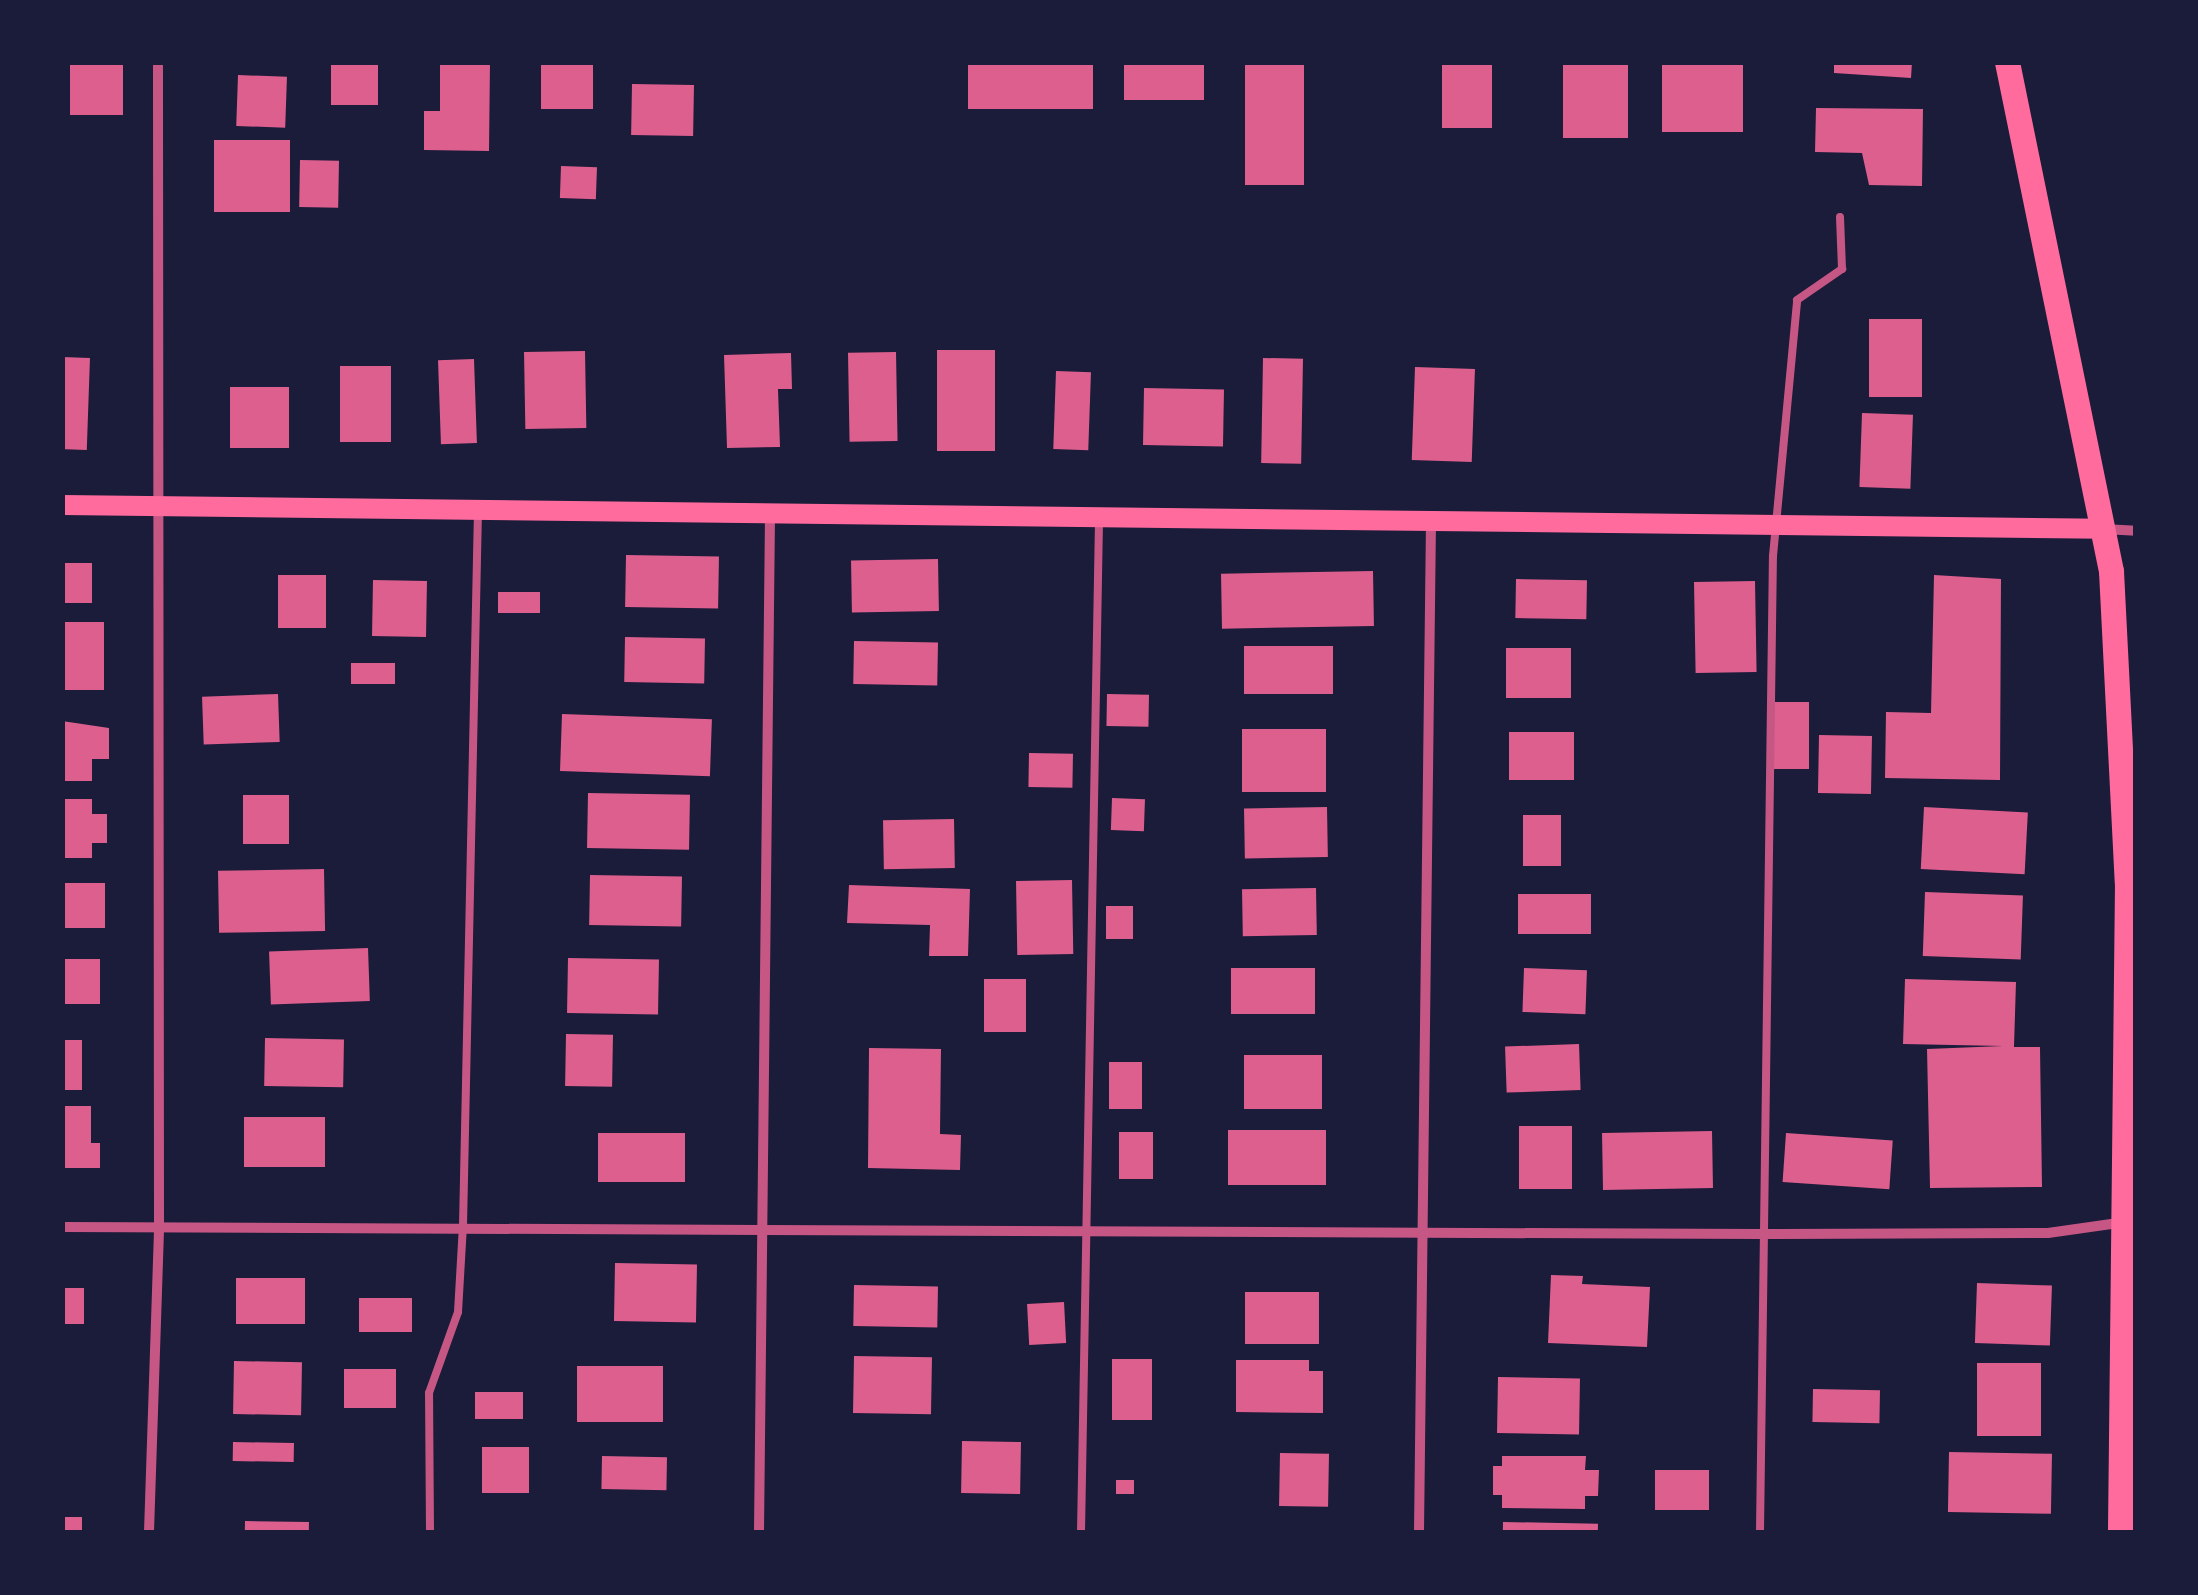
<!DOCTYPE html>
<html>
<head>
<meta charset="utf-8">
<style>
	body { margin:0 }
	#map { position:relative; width:2198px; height:1595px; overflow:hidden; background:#1b1b3a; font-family:"Sofia Sans Condensed",sans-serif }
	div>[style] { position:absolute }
	.building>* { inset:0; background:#dd5f8e; transform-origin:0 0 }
	.service>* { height:8px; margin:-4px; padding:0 4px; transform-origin:4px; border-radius:4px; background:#c65784 }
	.minor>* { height:10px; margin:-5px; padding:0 5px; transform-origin:5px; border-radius:5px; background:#c65784 }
	.secondary>* { height:20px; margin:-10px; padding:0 10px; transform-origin:10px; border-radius:10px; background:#ff6b9d }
	.primary>* { height:25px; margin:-12.5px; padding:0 12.5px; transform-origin:12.5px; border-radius:12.5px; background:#ff6b9d }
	span { translate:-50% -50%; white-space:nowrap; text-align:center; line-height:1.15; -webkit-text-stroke:10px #1b1b3a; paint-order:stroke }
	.frame { position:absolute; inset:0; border:65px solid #1b1b3a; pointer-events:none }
</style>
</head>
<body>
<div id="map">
	<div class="building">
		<i style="left:70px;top:62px;width:53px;height:53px"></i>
		<i style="left:331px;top:62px;width:47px;height:43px"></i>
		<i style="clip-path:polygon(440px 62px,490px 62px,489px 151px,424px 150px,424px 111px,440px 111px)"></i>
		<i style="left:541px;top:62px;width:52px;height:47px"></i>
		<i style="left:968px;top:62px;width:125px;height:47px"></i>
		<i style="left:1124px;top:62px;width:80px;height:38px"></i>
		<i style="left:1245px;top:62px;width:59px;height:123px"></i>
		<i style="left:1442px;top:62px;width:50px;height:66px"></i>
		<i style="left:1563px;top:62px;width:65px;height:76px"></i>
		<i style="left:1662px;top:62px;width:81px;height:70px"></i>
		<i style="clip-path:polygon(1834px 62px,1912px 62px,1911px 78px,1834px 73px)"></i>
		<i style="left:238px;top:75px;width:49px;height:51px;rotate:2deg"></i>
		<i style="left:632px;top:84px;width:62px;height:51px;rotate:1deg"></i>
		<i style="clip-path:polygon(1816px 108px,1923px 109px,1922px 186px,1869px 185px,1862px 153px,1815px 152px)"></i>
		<i style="left:214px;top:140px;width:76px;height:72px"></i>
		<i style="left:300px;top:160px;width:39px;height:47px;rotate:1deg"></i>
		<i style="left:561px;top:166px;width:36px;height:32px;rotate:2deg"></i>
		<i style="left:1922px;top:319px;width:78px;height:53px;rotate:90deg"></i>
		<i style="left:937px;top:350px;width:58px;height:101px"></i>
		<i style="left:585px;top:351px;width:77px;height:61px;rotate:89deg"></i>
		<i style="left:896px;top:352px;width:89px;height:48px;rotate:89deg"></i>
		<i style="clip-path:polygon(791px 353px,792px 389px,778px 389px,780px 447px,727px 448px,724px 355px)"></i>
		<i style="left:62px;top:357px;width:28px;height:92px;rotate:2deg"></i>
		<i style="left:1263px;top:358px;width:40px;height:105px;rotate:1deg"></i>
		<i style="left:474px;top:359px;width:84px;height:36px;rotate:88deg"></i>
		<i style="left:340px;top:366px;width:51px;height:76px"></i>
		<i style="left:1415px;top:367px;width:60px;height:93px;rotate:2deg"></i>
		<i style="left:1056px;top:371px;width:35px;height:78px;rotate:2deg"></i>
		<i style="left:230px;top:387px;width:59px;height:61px"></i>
		<i style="left:1144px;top:388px;width:80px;height:57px;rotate:1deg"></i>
		<i style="left:1862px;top:413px;width:51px;height:74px;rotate:2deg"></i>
		<i style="left:626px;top:555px;width:93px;height:52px;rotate:1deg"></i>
		<i style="left:938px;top:559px;width:52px;height:87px;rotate:89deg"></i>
		<i style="left:62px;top:563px;width:30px;height:40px"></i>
		<i style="left:1373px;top:571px;width:55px;height:152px;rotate:89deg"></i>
		<i style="left:278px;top:575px;width:48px;height:53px"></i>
		<i style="clip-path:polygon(1934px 575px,2001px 579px,2000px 780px,1885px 778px,1886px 712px,1931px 713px)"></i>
		<i style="left:1516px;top:579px;width:71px;height:39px;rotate:1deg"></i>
		<i style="left:373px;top:580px;width:54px;height:56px;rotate:1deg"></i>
		<i style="left:1755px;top:581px;width:91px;height:61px;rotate:89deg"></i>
		<i style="left:498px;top:592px;width:42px;height:21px"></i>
		<i style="left:62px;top:622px;width:42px;height:68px"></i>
		<i style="left:625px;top:637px;width:80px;height:45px;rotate:1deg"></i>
		<i style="left:854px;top:641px;width:84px;height:43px;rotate:1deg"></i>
		<i style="left:1244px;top:646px;width:89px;height:48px"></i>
		<i style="left:1506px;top:648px;width:65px;height:50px"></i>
		<i style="left:351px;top:663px;width:44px;height:21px"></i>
		<i style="left:278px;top:694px;width:48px;height:76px;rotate:88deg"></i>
		<i style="left:1107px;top:694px;width:42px;height:32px;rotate:1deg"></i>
		<i style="left:1771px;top:702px;width:38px;height:67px"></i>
		<i style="left:562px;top:714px;width:150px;height:57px;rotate:2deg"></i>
		<i style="clip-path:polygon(62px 721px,109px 728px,109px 759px,92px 759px,92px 781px,62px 781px)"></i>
		<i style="left:1242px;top:729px;width:84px;height:63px"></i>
		<i style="left:1509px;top:732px;width:65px;height:48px"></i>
		<i style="left:1819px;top:735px;width:53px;height:58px;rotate:1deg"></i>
		<i style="left:1029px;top:753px;width:44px;height:34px;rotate:1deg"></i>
		<i style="left:588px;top:793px;width:102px;height:55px;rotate:1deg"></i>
		<i style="left:243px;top:795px;width:46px;height:49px"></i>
		<i style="left:1112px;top:798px;width:33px;height:32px;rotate:2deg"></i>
		<i style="clip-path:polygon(62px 799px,92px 799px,92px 814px,107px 814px,107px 843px,92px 843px,92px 858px,62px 858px)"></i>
		<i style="left:1327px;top:807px;width:50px;height:83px;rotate:89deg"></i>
		<i style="left:1924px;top:807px;width:104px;height:62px;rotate:3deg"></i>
		<i style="left:1523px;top:815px;width:38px;height:51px"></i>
		<i style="left:954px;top:819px;width:49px;height:71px;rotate:89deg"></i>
		<i style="left:324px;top:869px;width:62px;height:106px;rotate:89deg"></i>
		<i style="left:590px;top:875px;width:92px;height:50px;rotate:1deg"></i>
		<i style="left:1072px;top:880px;width:74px;height:56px;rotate:89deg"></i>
		<i style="left:62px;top:883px;width:43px;height:45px"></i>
		<i style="clip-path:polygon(849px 885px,970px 889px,968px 956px,929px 956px,930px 925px,847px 923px)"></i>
		<i style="left:1316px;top:888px;width:47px;height:74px;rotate:89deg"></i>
		<i style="left:1925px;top:892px;width:98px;height:64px;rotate:2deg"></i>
		<i style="left:1591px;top:894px;width:40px;height:73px;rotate:90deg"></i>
		<i style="left:1106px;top:906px;width:27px;height:33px"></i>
		<i style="left:368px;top:948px;width:53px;height:99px;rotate:88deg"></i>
		<i style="left:568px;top:958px;width:91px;height:55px;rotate:1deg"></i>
		<i style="left:62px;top:959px;width:38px;height:45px"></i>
		<i style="left:1231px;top:968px;width:84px;height:46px"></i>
		<i style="left:1524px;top:968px;width:63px;height:44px;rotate:2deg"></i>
		<i style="left:984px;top:979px;width:42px;height:53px"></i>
		<i style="clip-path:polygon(1905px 979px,2016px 982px,2014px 1047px,2040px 1047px,2042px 1187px,1930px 1188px,1927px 1049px,2003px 1046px,1903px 1044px)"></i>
		<i style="left:566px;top:1034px;width:47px;height:52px;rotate:1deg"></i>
		<i style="left:265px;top:1038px;width:79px;height:48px;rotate:1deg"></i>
		<i style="left:62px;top:1040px;width:20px;height:50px"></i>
		<i style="left:1579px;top:1044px;width:46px;height:74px;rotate:88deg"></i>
		<i style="clip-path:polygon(869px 1048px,941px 1049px,940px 1134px,961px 1135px,960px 1170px,868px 1168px)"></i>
		<i style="left:1244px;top:1055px;width:78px;height:54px"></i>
		<i style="left:1109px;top:1062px;width:33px;height:47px"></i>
		<i style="clip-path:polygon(62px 1106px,91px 1106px,91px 1143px,100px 1143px,100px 1168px,62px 1168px)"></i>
		<i style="left:325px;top:1117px;width:50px;height:81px;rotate:90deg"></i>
		<i style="left:1519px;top:1126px;width:53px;height:63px"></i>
		<i style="left:1326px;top:1130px;width:55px;height:98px;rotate:90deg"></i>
		<i style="left:1712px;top:1131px;width:57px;height:110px;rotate:89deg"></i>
		<i style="left:1153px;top:1132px;width:47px;height:34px;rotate:90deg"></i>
		<i style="left:598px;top:1133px;width:87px;height:49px"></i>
		<i style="left:1786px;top:1133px;width:107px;height:49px;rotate:4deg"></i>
		<i style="left:615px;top:1263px;width:82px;height:58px;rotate:1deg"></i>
		<i style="clip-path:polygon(1551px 1275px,1583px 1276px,1582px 1284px,1650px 1287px,1647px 1347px,1548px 1343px)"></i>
		<i style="left:236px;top:1278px;width:69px;height:46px"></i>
		<i style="left:1977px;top:1283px;width:75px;height:60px;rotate:2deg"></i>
		<i style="left:854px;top:1285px;width:84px;height:41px;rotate:1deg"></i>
		<i style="left:62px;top:1288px;width:22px;height:36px"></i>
		<i style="left:1245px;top:1292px;width:74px;height:52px"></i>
		<i style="left:359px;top:1298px;width:53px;height:34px"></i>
		<i style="left:1064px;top:1302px;width:41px;height:37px;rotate:87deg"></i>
		<i style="left:854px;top:1356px;width:78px;height:57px;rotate:1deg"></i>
		<i style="left:1112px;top:1359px;width:40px;height:61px"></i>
		<i style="clip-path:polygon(1236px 1360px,1309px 1360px,1309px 1371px,1323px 1371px,1323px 1413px,1236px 1412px)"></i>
		<i style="left:234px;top:1361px;width:68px;height:53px;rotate:1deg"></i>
		<i style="left:1977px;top:1363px;width:64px;height:73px"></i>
		<i style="left:577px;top:1366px;width:86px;height:56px"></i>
		<i style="left:344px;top:1369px;width:52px;height:39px"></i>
		<i style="left:1498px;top:1377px;width:82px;height:56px;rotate:1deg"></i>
		<i style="left:1813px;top:1389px;width:67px;height:33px;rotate:1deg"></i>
		<i style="left:475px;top:1392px;width:48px;height:27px"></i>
		<i style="left:962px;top:1441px;width:59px;height:52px;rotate:1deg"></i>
		<i style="left:233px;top:1442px;width:61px;height:19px;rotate:1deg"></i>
		<i style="left:482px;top:1447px;width:47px;height:46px"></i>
		<i style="left:1949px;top:1452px;width:103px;height:60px;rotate:1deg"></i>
		<i style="left:1280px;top:1453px;width:49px;height:53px;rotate:1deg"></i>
		<i style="left:602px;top:1456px;width:65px;height:33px;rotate:1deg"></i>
		<i style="clip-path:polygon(1502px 1456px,1586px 1456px,1585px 1470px,1599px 1470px,1598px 1496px,1585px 1496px,1585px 1509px,1502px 1508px,1502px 1495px,1493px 1495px,1493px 1466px,1502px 1466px)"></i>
		<i style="left:1655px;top:1470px;width:54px;height:40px"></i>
		<i style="left:1134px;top:1480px;width:14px;height:18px;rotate:90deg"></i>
		<i style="left:62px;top:1517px;width:20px;height:15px"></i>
		<i style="left:245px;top:1521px;width:64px;height:11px;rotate:1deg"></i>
		<i style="left:1503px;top:1522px;width:95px;height:10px;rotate:1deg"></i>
	</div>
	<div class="service">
		<i style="left:430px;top:1532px;width:139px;rotate:-90.4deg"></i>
		<i style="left:429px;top:1393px;width:86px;rotate:-70.3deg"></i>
		<i style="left:458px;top:1312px;width:86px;rotate:-86.7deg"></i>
		<i style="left:463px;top:1226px;width:715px;rotate:-88.8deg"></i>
		<i style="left:1081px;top:1532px;width:1010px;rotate:-88.98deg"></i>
		<i style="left:1760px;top:1532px;width:976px;rotate:-89.24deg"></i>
		<i style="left:1773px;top:556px;width:257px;rotate:-84.6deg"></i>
		<i style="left:1797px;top:300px;width:55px;rotate:-34.6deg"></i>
		<i style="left:1842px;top:269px;width:52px;rotate:-92.2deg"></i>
	</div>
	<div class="minor">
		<i style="left:2103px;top:529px;width:33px;rotate:3deg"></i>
		<i style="left:62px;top:1227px;width:1698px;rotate:0.24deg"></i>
		<i style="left:1760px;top:1234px;width:288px;rotate:-0.2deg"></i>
		<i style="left:2048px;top:1233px;width:78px;rotate:-8.1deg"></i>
		<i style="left:149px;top:1532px;width:305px;rotate:-88.1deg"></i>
		<i style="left:159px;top:1227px;width:1165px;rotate:-90.05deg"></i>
		<i style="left:759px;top:1532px;width:1021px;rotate:-89.38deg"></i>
		<i style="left:1419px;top:1532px;width:1012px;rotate:-89.32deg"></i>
	</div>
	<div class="secondary">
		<i style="left:62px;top:505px;width:2040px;rotate:0.67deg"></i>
	</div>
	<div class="primary">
		<i style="left:2007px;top:62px;width:520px;rotate:78.45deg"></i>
		<i style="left:2111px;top:571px;width:312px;rotate:87.1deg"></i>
		<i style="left:2127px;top:883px;width:649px;rotate:90.62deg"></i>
	</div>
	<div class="frame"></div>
</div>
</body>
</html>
